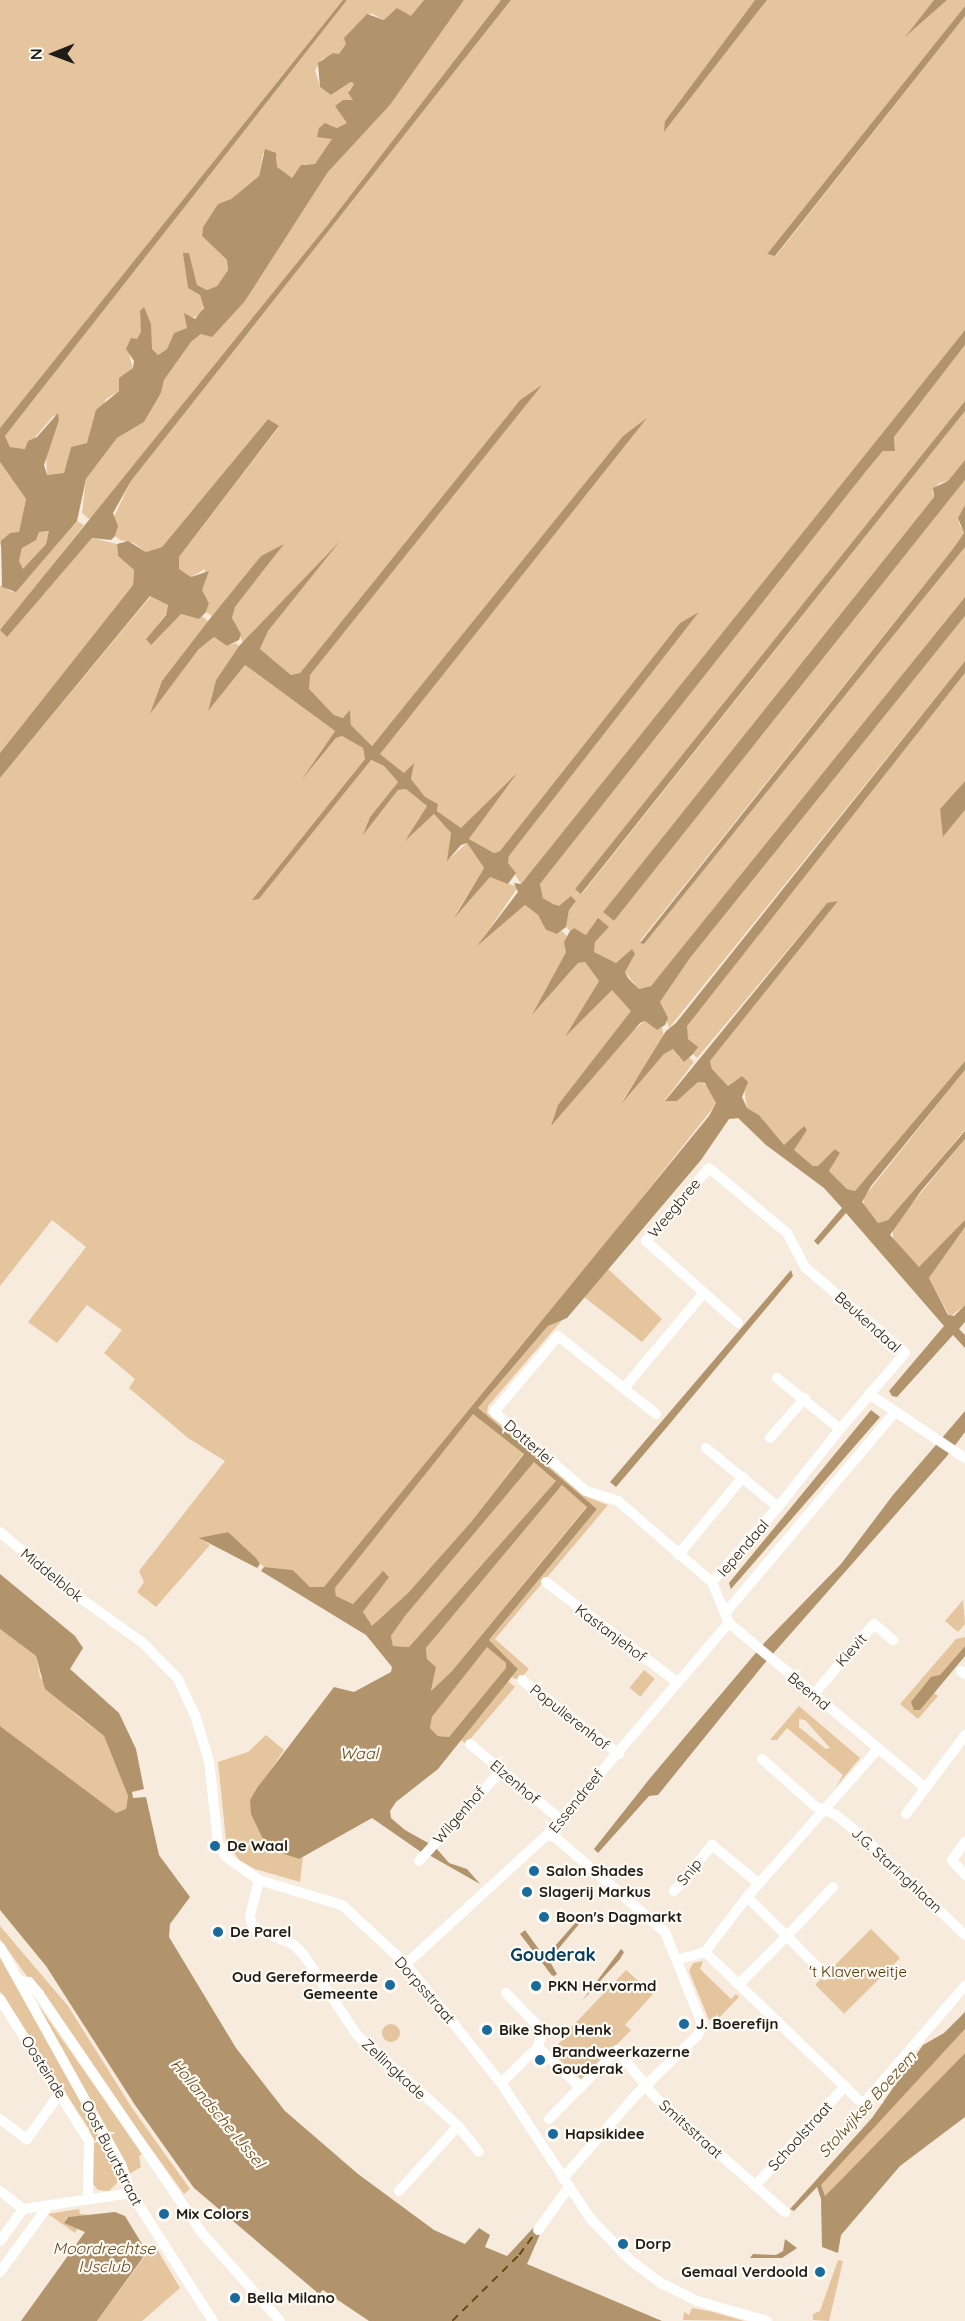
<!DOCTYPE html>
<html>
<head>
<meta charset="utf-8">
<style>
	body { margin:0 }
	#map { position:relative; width:965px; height:2321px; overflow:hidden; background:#f7ebdd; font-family:Quicksand,sans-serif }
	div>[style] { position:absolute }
	.green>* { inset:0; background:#e4c59e; transform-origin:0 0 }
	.round { border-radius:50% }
	.water>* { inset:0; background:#b2946c }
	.ferry>* { height:1.5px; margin-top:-0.75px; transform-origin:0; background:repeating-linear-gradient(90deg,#684818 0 8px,transparent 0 14px) }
	.minor>* { height:10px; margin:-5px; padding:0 5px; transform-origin:5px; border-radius:5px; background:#fff }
	.dots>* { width:16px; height:16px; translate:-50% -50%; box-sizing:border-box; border:3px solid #fefaf4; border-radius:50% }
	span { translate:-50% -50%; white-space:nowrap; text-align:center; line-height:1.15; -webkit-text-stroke:4.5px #fefaf4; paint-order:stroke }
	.street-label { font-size:15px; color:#1f1b16 }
	.poi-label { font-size:15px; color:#1f1b16; font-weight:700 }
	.left { translate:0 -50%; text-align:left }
	.right { translate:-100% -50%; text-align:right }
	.park-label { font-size:15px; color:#543500 }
	.water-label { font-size:16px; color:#684818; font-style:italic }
	.quarter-label { font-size:18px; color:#023f60; font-weight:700 }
	.north { position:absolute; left:24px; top:24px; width:60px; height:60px; -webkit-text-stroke:4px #fefaf4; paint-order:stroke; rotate:269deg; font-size:16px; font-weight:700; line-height:24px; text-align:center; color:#1f1b16 }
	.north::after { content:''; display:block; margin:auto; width:21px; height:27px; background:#1f1b16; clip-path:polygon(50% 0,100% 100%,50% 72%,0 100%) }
</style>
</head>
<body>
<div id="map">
	<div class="green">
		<i style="clip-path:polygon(0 0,343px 0,0 428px)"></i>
		<i style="clip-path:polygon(347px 0,424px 0,411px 17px,384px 20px,371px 13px,339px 54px,322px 59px,315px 70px,320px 87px,331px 95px,352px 82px,354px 84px,349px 90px,353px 100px,337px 105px,348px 123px,337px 128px,329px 124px,333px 139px,324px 152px,315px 164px,304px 164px,292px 178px,276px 167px,277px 157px,263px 153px,259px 176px,231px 199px,218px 204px,203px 227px,202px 236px,227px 260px,228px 270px,217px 286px,207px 290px,197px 285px,189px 254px,185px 263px,188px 288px,200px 295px,204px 304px,201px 314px,191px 319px,186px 314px,187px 328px,174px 333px,167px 349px,158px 355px,152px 349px,140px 311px,142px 332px,129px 354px,133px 368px,120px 381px,119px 391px,106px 399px,87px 443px,71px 447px,64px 473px,47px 475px,46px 456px,59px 420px,54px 415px,25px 449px,10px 447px,5px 436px)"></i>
		<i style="clip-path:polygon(464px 0,501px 0,326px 227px,93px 519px,89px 519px,82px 513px,86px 479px,117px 438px,144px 422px,161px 393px,164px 380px,191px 342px,245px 301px,328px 172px,390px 105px)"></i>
		<i style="clip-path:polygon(511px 0,755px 0,665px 121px,665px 131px,767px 0,934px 0,907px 35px,947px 0,965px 0,965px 6px,767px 254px,776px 256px,965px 16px,965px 330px,521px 884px,508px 863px,509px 856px,698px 613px,680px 623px,500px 851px,494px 853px,469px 839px,513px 778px,462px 829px,437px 811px,438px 804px,424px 797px,411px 779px,413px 764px,405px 774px,380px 754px,381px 749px,645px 420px,623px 436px,372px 746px,351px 725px,350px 711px,343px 718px,334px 715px,308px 689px,309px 676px,540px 387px,520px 400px,300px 673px,291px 675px,260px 649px,268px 631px,334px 547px,243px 643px,232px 618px,235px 607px,283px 545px,261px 556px,212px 616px,206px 612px,209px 603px,202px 590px,205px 569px,191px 577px,179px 569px,179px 557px,279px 427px,268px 419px,162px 547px,146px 552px,134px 543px,120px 540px,115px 536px,117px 526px,113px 519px,131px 481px)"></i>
		<i style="clip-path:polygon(965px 345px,965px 401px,575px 889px,582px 894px,965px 411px,965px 460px,948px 481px,939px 483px,932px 492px,934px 497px,603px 912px,614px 921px,965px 480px,965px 505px,959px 523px,964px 533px,952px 550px,640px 941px,644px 944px,965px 547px,965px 597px,687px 944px,651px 986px,639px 989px,625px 972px,635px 954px,632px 950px,616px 963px,599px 957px,594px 952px,595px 942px,609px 927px,586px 935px,574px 928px,570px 931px,566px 927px,569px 910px,576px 901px,571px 897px,558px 907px,543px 898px,540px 884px,867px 470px,883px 451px,895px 451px,894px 437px)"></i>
		<i style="clip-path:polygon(0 462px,26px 499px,19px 533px,10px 533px,0 546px)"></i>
		<i style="clip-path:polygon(77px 521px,84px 525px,1px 631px,43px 594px,92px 538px,117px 544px,118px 556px,134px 570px,133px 585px,0 753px,0 585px,12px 592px,27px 579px)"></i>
		<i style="clip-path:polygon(50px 531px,46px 544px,23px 570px,19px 561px,22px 548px,39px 532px)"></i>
		<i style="clip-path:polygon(151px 596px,168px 605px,166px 614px,146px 639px,181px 614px,199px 619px,202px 616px,209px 622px,162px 681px,214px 637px,227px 646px,236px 643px,239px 646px,216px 680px,208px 710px,245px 665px,335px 731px,304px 778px,336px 738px,342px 736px,363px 748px,365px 759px,253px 899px,259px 899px,370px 760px,384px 766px,398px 782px,370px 817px,365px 832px,398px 790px,406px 789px,427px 806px,406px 840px,434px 814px,451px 833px,449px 859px,467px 843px,484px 868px,455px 915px,490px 877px,518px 887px,480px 943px,525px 905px,538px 915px,546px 930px,557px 934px,562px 931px,567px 936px,566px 952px,534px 1013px,578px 963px,585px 962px,599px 981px,568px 1034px,612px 989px,629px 1006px,631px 1011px,552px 1124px,630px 1033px,645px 1021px,657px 1030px,662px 1027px,664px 1038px,621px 1102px,664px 1054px,673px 1049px,684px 1062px,689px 1057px,694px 1062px,665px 1100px,677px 1101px,698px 1081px,710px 1087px,716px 1104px,544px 1322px,324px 1588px,310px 1587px,293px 1570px,264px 1567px,227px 1532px,201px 1539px,210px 1545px,156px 1607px,137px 1592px,144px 1582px,139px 1571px,225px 1461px,188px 1438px,129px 1388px,135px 1379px,104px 1353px,122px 1330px,87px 1305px,57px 1343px,28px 1322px,86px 1247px,52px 1220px,0 1286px,0 778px)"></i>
		<i style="clip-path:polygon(965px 616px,965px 661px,669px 1028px,660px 1002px,690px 958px)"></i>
		<i style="clip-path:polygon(965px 673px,965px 781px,940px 809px,944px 836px,965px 810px,965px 1061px,855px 1191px,847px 1189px,829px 1171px,840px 1153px,835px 1149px,818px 1167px,813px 1166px,793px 1150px,807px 1130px,804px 1126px,784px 1145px,759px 1115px,747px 1108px,742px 1076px,728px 1086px,712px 1069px,710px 1061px,837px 902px,827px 903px,697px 1058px,693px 1054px,697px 1047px,688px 1039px,686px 1026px)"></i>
		<i style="clip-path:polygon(965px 1070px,965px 1130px,888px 1220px,878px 1223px,863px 1207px,864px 1197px)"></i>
		<i style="clip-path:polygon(965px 1139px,965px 1220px,923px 1266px,915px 1267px,893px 1241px,893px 1227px)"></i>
		<i style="clip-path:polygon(965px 1227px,965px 1305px,950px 1317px,929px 1278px)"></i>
		<i style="clip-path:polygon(608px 1269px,662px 1319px,642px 1342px,584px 1297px)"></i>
		<i style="clip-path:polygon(563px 1319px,488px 1406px,487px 1413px,587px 1497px,608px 1505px,495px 1639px,529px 1669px,520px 1679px,515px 1679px,512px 1677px,518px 1669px,489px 1640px,597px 1509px,477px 1409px,548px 1326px)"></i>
		<i style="clip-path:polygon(473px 1413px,524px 1453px,471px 1522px,408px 1593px,372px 1627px,363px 1612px,388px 1576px,383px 1572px,353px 1604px,336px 1596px,335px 1588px)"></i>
		<i style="clip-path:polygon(534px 1461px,557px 1480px,409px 1647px,393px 1646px,391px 1636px,405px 1616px)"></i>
		<i style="clip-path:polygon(562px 1485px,587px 1506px,452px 1671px,431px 1691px,436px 1667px,427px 1659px,426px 1648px)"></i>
		<i style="clip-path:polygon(963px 1600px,965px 1624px,958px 1632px,945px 1621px)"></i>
		<i style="clip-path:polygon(0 1629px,36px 1656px,40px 1677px,76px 1715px,104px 1736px,128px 1796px,126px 1809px,117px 1814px,0 1726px)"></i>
		<i style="clip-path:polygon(965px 1637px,965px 1646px,940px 1675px,920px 1710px,934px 1693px,938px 1696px,918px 1719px,900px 1704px,956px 1639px)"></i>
		<i style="clip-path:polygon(487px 1646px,506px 1663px,506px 1669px,449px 1737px,438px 1736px,430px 1728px,432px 1717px)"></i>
		<i style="left:644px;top:1670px;width:14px;height:23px;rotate:39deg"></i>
		<i style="clip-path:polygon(508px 1681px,515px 1687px,466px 1744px,461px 1740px)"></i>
		<i style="clip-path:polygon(evenodd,799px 1706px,860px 1758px,836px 1787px,843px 1775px,787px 1728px,777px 1740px,770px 1740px,799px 1706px,799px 1719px,805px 1720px,830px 1748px,826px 1749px,799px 1727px,799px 1719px)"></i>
		<i style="clip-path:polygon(266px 1735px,284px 1750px,250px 1800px,268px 1845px,298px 1859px,303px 1856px,300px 1882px,255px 1869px,239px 1860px,226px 1840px,218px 1762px,248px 1752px)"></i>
		<i style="clip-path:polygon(0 1926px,68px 2006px,132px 2108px,190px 2189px,184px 2194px,0 1939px)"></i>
		<i style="left:871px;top:1929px;width:41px;height:79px;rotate:45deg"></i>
		<i style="clip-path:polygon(0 1956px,115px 2163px,117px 2183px,109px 2191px,98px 2190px,91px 2182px,92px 2137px,89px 2129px,0 1991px)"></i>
		<i style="clip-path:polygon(703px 1961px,700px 1969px,731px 1999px,736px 1994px,739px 1997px,718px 2019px,709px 2020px,689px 1971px,693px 1963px)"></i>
		<i style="clip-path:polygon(626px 1970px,653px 1994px,625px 2025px,631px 2030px,582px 2080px,551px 2052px,562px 2040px,557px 2034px,561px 2028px,566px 2033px)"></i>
		<i style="clip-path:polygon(37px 2003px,142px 2154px,139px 2156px,141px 2167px,129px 2174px)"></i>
		<i class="round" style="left:382px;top:2024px;width:18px;height:18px"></i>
		<i style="clip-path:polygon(965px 2029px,965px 2053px,825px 2196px,820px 2185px)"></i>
		<i style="clip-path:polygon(79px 2209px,80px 2214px,90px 2215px,67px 2217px,64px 2223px,78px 2228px,75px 2233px,48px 2214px)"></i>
		<i style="clip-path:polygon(154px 2244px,180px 2288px,142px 2321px,97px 2321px)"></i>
		<i style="clip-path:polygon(838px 2260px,843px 2261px,829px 2321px,813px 2320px,813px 2314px,820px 2311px)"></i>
		<i style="clip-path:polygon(692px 2308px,713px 2312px,744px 2321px,683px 2320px,684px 2312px,689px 2315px)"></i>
	</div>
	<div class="water">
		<i style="clip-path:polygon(evenodd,343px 0,347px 0,5px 436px,10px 447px,25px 449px,28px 441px,37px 437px,58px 413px,59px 420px,44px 465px,47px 475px,64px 473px,71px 447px,87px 443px,96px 410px,119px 391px,119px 378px,133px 368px,134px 361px,126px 349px,131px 338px,137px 339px,141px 332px,140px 311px,144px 307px,151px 324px,152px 349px,158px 355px,167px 349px,174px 333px,187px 328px,184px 313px,195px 319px,204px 308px,200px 295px,188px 288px,183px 253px,189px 253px,197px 285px,207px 290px,217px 286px,228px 270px,227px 260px,202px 236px,203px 227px,218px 204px,231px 199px,259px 176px,265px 149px,276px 153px,277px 167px,292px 178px,301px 165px,315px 164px,332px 139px,317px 137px,319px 128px,325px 123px,337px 128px,347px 123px,335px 106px,343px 100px,353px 100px,348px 93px,354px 84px,351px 82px,331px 95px,320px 87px,318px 63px,333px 53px,339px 54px,346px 44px,344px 38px,367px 14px,384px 20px,397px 8px,411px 16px,424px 0,464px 0,390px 105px,328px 172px,245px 301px,212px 337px,201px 334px,191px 342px,164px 380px,161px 393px,144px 422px,117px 438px,86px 479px,77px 521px,16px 592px,2px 587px,1px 541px,10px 533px,19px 532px,26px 499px,0 462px,0 428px,343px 0,49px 531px,46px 544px,23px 569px,19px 561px,22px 548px,36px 540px,39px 532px,49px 531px)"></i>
		<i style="clip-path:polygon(501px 0,511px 0,131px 481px,113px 513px,118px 526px,115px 536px,111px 540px,92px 538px,7px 637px,0 630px,326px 227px)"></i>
		<i style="clip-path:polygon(755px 0,767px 0,664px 132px,665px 121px)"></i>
		<i style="clip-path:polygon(934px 0,947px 0,905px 37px)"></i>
		<i style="clip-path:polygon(965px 6px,965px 16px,775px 256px,767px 254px)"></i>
		<i style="clip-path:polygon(965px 330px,965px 345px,894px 437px,895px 451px,883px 451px,867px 470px,540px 884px,543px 898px,553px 904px,559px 906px,571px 896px,576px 901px,569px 910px,566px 927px,557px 934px,546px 930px,538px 915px,525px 905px,477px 946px,518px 892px,514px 883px,521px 884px)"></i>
		<i style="clip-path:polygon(542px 385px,310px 675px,309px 689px,334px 715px,343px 718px,350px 710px,351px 725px,372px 746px,623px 436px,647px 418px,380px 754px,404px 773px,414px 763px,411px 779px,425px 797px,438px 804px,437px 811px,461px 828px,517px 773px,469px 839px,494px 853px,500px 851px,680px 623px,699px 612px,509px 856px,508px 863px,516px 873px,508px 884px,490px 877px,454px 918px,484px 868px,467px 843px,461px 845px,447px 861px,451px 833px,434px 814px,405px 841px,427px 806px,406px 789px,398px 790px,363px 835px,370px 817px,398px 782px,384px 766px,371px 760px,259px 899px,252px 900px,365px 759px,363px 748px,342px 736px,336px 738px,301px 781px,335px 731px,245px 665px,208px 711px,216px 680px,239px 646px,340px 541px,268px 631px,260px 649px,291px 675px,300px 673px,520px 400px)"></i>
		<i style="clip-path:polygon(965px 401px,965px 411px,581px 894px,575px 889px)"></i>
		<i style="clip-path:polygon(268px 419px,279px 426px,179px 557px,179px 569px,191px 577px,209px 571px,202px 590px,209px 603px,206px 612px,199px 619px,181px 614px,151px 645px,146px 639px,166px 615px,168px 605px,150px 596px,0 778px,0 753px,133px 585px,134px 570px,118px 556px,117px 544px,128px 541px,146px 552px,162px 547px)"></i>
		<i style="clip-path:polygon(965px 460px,965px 480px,614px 921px,603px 912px,934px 497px,933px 488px,948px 481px)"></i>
		<i style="clip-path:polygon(965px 505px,965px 547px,644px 944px,640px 943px,952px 550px,964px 533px,958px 518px)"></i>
		<i style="clip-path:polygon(284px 544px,235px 607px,232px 618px,241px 634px,239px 640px,227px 646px,214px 637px,198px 650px,150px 714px,162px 681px,212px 616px,261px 556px)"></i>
		<i style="clip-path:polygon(965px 597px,965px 616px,690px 958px,660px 1002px,668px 1018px,665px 1025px,657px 1030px,645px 1021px,640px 1023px,551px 1126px,558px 1105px,631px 1011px,612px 990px,565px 1037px,599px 981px,585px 962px,578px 963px,532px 1015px,566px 952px,564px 942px,570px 931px,574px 928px,586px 935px,598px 918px,609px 927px,595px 942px,594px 952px,616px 963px,632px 949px,635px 954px,625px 972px,628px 978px,639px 989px,651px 986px)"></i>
		<i style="clip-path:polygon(965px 661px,965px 673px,687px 1026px,688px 1039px,698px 1047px,693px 1054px,684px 1062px,673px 1049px,664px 1054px,621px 1104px,666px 1031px,676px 1023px)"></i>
		<i style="clip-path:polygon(965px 781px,965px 810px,943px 837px,940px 809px)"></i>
		<i style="clip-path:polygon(evenodd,838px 901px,710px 1061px,712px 1069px,728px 1086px,742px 1076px,748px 1082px,742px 1097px,747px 1108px,759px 1115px,784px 1145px,804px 1126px,807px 1130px,794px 1150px,813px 1166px,818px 1166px,835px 1149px,840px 1153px,829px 1171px,847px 1189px,855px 1191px,965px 1061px,965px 1070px,871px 1186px,862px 1202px,878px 1223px,888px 1220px,965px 1131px,965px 1139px,921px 1191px,890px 1235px,919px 1267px,965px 1220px,965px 1227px,929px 1278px,948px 1315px,954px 1316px,965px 1305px,965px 1322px,959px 1329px,965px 1335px,965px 1348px,953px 1335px,897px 1397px,892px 1396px,889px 1391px,944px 1326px,846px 1213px,818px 1245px,814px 1241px,842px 1208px,824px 1188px,766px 1145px,738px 1118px,729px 1119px,701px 1160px,567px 1318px,548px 1326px,478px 1408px,597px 1509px,489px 1640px,518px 1669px,438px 1769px,396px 1802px,390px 1811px,391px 1818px,405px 1830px,430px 1844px,421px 1852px,372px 1818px,299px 1859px,276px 1851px,262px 1837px,251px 1814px,250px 1800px,257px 1788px,334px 1687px,354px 1692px,391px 1672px,392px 1667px,366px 1635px,261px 1571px,264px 1567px,293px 1570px,310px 1587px,324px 1587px,709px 1116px,716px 1103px,705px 1083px,698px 1082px,677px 1101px,665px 1101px,827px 903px,838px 901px,473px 1414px,524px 1454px,471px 1522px,408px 1593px,372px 1626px,363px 1612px,389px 1577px,383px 1571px,353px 1604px,336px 1596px,335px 1588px,473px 1414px,838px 901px,534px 1462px,556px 1481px,409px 1647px,393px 1646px,391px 1636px,405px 1616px,534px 1462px,838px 901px,562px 1485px,587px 1507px,452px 1671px,431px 1691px,436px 1667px,427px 1659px,426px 1648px,562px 1485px,838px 901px,487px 1647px,506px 1663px,506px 1668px,449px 1737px,438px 1736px,430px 1728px,432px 1717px,487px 1647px)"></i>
		<i style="clip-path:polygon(791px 1270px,793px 1276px,667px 1427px,616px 1487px,610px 1482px)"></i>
		<i style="clip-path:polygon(871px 1410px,880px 1417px,731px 1589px,729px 1583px)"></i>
		<i style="clip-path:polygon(965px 1411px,965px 1432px,947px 1456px,764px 1664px,658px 1795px,649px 1796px,598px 1853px,594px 1849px,651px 1777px,765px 1642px,841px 1564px,893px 1495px)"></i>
		<i style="clip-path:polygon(228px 1532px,256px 1558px,260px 1564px,257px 1568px,199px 1538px)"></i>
		<i style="clip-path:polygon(0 1574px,75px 1636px,83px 1648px,70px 1669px,119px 1713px,136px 1749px,144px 1789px,132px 1792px,133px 1798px,146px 1797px,159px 1855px,190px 1897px,170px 1924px,169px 1937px,236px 2048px,285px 2111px,358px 2174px,434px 2230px,465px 2244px,479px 2228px,490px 2235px,485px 2247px,507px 2256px,534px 2227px,541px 2232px,527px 2264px,662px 2321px,369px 2321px,323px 2290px,319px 2294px,194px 2188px,135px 2105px,46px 1966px,0 1910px,0 1726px,116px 1813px,126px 1809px,128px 1796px,104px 1736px,45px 1689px,36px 1656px,0 1629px)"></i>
		<i style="clip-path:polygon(965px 1646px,965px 1656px,920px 1710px,914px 1710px,911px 1702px,931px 1677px,940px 1675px)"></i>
		<i style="clip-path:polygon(436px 1848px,449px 1863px,467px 1869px,480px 1884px,429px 1855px)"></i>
		<i style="clip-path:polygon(583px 1914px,585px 1917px,549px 1960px,557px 1974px,553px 1977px,520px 1934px,525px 1930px,543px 1955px,548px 1954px)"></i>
		<i style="clip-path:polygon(621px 1949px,624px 1952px,620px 1959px,582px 2001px)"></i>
		<i style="clip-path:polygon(965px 2012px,965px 2029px,821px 2185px,825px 2196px,965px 2053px,965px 2117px,900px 2166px,841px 2235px,838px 2253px,822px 2247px,821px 2199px,817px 2187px,794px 2211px,790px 2209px,872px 2118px,923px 2045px,944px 2033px)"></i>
		<i style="clip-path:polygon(115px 2212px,125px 2216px,147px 2252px,97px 2321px,21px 2321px,85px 2232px,64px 2223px,68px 2217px)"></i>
		<i style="clip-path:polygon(785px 2239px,797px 2248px,782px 2258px,750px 2258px,753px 2254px,776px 2255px,783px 2251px)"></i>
	</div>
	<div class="ferry">
		<i style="left:452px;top:2321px;width:94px;rotate:-44.6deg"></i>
		<i style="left:519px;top:2255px;width:27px;rotate:-54deg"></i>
	</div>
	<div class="minor">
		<i style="left:738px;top:1323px;width:123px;rotate:-138.3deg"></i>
		<i style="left:646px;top:1241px;width:96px;rotate:-49.2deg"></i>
		<i style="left:709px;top:1168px;width:102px;rotate:39.8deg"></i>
		<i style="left:787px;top:1233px;width:40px;rotate:62deg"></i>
		<i style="left:806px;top:1268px;width:130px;rotate:40.6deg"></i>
		<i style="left:905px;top:1353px;width:100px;rotate:130.5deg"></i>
		<i style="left:840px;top:1429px;width:81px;rotate:-141deg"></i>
		<i style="left:624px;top:1388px;width:123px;rotate:-50deg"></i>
		<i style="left:869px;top:1394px;width:115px;rotate:33.7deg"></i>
		<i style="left:656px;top:1414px;width:125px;rotate:-141.5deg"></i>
		<i style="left:558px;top:1336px;width:99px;rotate:130.1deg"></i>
		<i style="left:494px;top:1412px;width:121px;rotate:40.7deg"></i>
		<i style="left:586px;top:1491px;width:34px;rotate:17deg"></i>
		<i style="left:618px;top:1501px;width:124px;rotate:40.8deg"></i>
		<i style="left:712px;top:1582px;width:100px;rotate:-48.7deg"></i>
		<i style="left:770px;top:1438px;width:53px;rotate:-48.8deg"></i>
		<i style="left:706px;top:1448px;width:93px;rotate:39.3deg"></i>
		<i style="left:778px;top:1507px;width:100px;rotate:-51.5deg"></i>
		<i style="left:0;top:1532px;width:90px;rotate:40deg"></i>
		<i style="left:69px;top:1590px;width:91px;rotate:35.6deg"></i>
		<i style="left:143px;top:1643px;width:50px;rotate:45.8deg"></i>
		<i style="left:178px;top:1679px;width:40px;rotate:65deg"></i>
		<i style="left:195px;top:1715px;width:48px;rotate:73.1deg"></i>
		<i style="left:209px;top:1761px;width:82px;rotate:83.7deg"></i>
		<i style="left:218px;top:1843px;width:16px;rotate:60deg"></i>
		<i style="left:226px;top:1857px;width:40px;rotate:34.9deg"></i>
		<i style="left:259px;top:1880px;width:87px;rotate:16.8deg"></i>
		<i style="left:342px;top:1905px;width:87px;rotate:42.7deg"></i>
		<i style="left:406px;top:1964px;width:152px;rotate:51.4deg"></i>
		<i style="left:501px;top:2083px;width:162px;rotate:56.6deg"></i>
		<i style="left:590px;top:2218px;width:58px;rotate:46.4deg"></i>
		<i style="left:630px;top:2260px;width:39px;rotate:37deg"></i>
		<i style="left:661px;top:2283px;width:40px;rotate:26.6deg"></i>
		<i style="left:697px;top:2301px;width:73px;rotate:15.9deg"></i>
		<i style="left:678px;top:1555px;width:102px;rotate:-50.2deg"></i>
		<i style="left:546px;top:1582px;width:166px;rotate:37.4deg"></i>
		<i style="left:712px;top:1582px;width:44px;rotate:67.5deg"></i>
		<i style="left:729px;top:1623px;width:253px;rotate:40deg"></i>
		<i style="left:726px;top:1612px;width:260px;rotate:-49.8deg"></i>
		<i style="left:961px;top:1671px;width:5px;rotate:37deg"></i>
		<i style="left:522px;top:1680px;width:122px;rotate:37.3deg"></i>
		<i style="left:813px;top:1695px;width:94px;rotate:-49.3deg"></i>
		<i style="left:874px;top:1624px;width:25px;rotate:40deg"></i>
		<i style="left:470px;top:1744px;width:119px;rotate:39.9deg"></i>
		<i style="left:762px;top:1759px;width:71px;rotate:41.6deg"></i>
		<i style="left:815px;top:1806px;width:23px;rotate:23deg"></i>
		<i style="left:836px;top:1815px;width:32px;rotate:39deg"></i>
		<i style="left:861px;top:1835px;width:144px;rotate:43.9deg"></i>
		<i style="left:906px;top:1814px;width:99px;rotate:-53.2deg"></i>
		<i style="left:547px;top:1835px;width:9px;rotate:18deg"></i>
		<i style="left:556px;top:1838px;width:144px;rotate:40.8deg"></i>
		<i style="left:665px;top:1932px;width:99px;rotate:68.1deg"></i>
		<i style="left:702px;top:2024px;width:12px;rotate:110deg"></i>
		<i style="left:698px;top:2035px;width:86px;rotate:135.9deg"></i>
		<i style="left:636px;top:2095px;width:111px;rotate:131.3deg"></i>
		<i style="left:965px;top:1842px;width:22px;rotate:126deg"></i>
		<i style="left:952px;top:1860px;width:20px;rotate:49deg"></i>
		<i style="left:419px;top:1861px;width:122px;rotate:-47.7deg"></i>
		<i style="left:259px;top:1880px;width:38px;rotate:104deg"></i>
		<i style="left:250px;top:1917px;width:11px;rotate:75deg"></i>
		<i style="left:253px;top:1928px;width:43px;rotate:21.8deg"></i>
		<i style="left:293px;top:1944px;width:14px;rotate:45deg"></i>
		<i style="left:303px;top:1954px;width:97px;rotate:56.3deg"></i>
		<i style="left:357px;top:2035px;width:136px;rotate:42deg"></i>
		<i style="left:458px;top:2126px;width:33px;rotate:51deg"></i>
		<i style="left:674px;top:1891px;width:60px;rotate:-50.4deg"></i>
		<i style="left:712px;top:1845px;width:61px;rotate:39.7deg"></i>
		<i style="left:0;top:1947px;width:248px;rotate:60.9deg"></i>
		<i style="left:121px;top:2164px;width:31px;rotate:71deg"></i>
		<i style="left:131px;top:2193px;width:152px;rotate:57.4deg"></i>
		<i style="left:705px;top:1952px;width:219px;rotate:43.9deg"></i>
		<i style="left:863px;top:2104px;width:156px;rotate:-49.2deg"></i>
		<i style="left:677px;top:1960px;width:29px;rotate:-16deg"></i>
		<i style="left:705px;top:1952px;width:69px;rotate:-52.6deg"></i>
		<i style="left:747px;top:1897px;width:198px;rotate:-48.5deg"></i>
		<i style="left:406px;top:1964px;width:191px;rotate:-42.5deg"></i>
		<i style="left:547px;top:1835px;width:279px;rotate:-49.4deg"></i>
		<i style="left:825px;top:1975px;width:54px;rotate:-134.3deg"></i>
		<i style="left:787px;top:1936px;width:67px;rotate:-46.8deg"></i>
		<i style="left:19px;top:1981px;width:10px;rotate:6deg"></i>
		<i style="left:29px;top:1982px;width:16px;rotate:50deg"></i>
		<i style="left:39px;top:1994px;width:291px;rotate:55.7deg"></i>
		<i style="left:203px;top:2234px;width:116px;rotate:48.5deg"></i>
		<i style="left:739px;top:1984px;width:68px;rotate:-45deg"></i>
		<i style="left:787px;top:1936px;width:56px;rotate:-135.7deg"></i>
		<i style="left:0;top:1999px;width:168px;rotate:57.9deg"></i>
		<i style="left:89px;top:2141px;width:57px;rotate:91deg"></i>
		<i style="left:538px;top:2047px;width:59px;rotate:43.6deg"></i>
		<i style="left:501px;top:2083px;width:52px;rotate:-44.2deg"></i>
		<i style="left:538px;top:2047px;width:10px;rotate:-73deg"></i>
		<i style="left:541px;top:2037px;width:14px;rotate:-111deg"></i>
		<i style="left:536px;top:2024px;width:43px;rotate:-134.1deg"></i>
		<i style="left:0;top:2119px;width:34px;rotate:37deg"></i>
		<i style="left:27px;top:2139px;width:57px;rotate:-54.3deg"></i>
		<i style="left:549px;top:2119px;width:97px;rotate:-45.4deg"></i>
		<i style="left:617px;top:2050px;width:60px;rotate:51deg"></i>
		<i style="left:655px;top:2097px;width:174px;rotate:41.5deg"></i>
		<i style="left:755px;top:2186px;width:135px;rotate:-48deg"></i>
		<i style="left:0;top:2191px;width:29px;rotate:38deg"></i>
		<i style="left:23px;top:2209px;width:109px;rotate:-8.4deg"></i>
		<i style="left:399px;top:2191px;width:88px;rotate:-47.8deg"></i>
		<i style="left:538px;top:2230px;width:53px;rotate:-54.2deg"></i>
		<i style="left:0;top:2241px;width:39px;rotate:-54deg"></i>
		<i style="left:0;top:2272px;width:82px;rotate:-54deg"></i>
	</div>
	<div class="dots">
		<i style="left:215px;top:1846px;background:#186b9c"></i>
		<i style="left:534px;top:1871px;background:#186b9c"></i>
		<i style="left:527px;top:1892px;background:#186b9c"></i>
		<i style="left:544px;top:1917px;background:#186b9c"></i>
		<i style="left:218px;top:1932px;background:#186b9c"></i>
		<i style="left:390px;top:1985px;background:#186b9c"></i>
		<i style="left:536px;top:1986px;background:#186b9c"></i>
		<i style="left:684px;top:2024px;background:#186b9c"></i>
		<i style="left:487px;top:2030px;background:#186b9c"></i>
		<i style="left:540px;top:2060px;background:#186b9c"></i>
		<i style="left:553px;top:2134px;background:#186b9c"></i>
		<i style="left:164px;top:2214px;background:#186b9c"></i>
		<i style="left:623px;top:2244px;background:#186b9c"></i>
		<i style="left:820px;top:2272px;background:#186b9c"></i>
		<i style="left:235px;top:2298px;background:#186b9c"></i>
	</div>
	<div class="street-label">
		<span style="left:674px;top:1208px;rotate:-50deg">Weegbree</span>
		<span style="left:868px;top:1322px;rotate:42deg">Beukendaal</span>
		<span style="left:529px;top:1442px;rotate:41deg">Dotterlei</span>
		<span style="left:743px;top:1548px;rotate:-49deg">Iependaal</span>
		<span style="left:52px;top:1575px;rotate:39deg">Middelblok</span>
		<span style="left:611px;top:1633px;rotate:37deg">Kastanjehof</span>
		<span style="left:851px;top:1650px;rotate:-49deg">Kievit</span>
		<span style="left:809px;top:1691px;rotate:40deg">Beemd</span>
		<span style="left:570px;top:1717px;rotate:38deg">Populierenhof</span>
		<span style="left:515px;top:1782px;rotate:40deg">Elzenhof</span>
		<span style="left:576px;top:1801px;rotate:-51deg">Essendreef</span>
		<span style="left:459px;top:1815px;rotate:-49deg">Wilgenhof</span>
		<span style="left:897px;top:1870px;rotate:43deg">J.G. Staringhlaan</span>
		<span style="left:689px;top:1872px;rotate:-51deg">Snip</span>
		<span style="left:425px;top:1990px;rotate:49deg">Dorpsstraat</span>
		<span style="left:44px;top:2067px;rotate:58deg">Oosteinde</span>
		<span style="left:394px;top:2069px;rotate:43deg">Zellingkade</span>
		<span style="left:691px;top:2129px;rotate:42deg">Smitsstraat</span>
		<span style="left:800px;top:2136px;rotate:-48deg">Schoolstraat</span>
		<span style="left:112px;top:2153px;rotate:63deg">Oost Buurtstraat</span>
	</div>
	<div class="poi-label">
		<span class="left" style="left:227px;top:1846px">De Waal</span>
		<span class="left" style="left:546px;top:1871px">Salon Shades</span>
		<span class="left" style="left:539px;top:1892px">Slagerij Markus</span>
		<span class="left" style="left:556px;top:1917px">Boon's Dagmarkt</span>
		<span class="left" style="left:230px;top:1932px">De Parel</span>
		<span class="right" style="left:378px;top:1985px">Oud Gereformeerde<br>Gemeente</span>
		<span class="left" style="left:548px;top:1986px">PKN Hervormd</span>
		<span class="left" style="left:696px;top:2024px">J. Boerefijn</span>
		<span class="left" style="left:499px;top:2030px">Bike Shop Henk</span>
		<span class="left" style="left:552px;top:2060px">Brandweerkazerne<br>Gouderak</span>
		<span class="left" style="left:565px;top:2134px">Hapsikidee</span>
		<span class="left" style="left:176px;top:2214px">Mix Colors</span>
		<span class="left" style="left:635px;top:2244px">Dorp</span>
		<span class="right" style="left:808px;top:2272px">Gemaal Verdoold</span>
		<span class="left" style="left:247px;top:2298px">Bella Milano</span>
	</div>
	<div class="park-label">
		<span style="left:858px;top:1972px">'t Klaverweitje</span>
	</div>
	<div class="water-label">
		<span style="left:359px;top:1753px">Waal</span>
		<span style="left:867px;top:2104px;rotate:-48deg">Stolwijkse Boezem</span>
		<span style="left:218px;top:2113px;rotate:50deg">Hollandsche IJssel</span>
		<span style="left:104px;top:2257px">Moordrechtse<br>IJsclub</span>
	</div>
	<div class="quarter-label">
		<span style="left:553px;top:1955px">Gouderak</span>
	</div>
	<div class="north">N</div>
</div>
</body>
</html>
